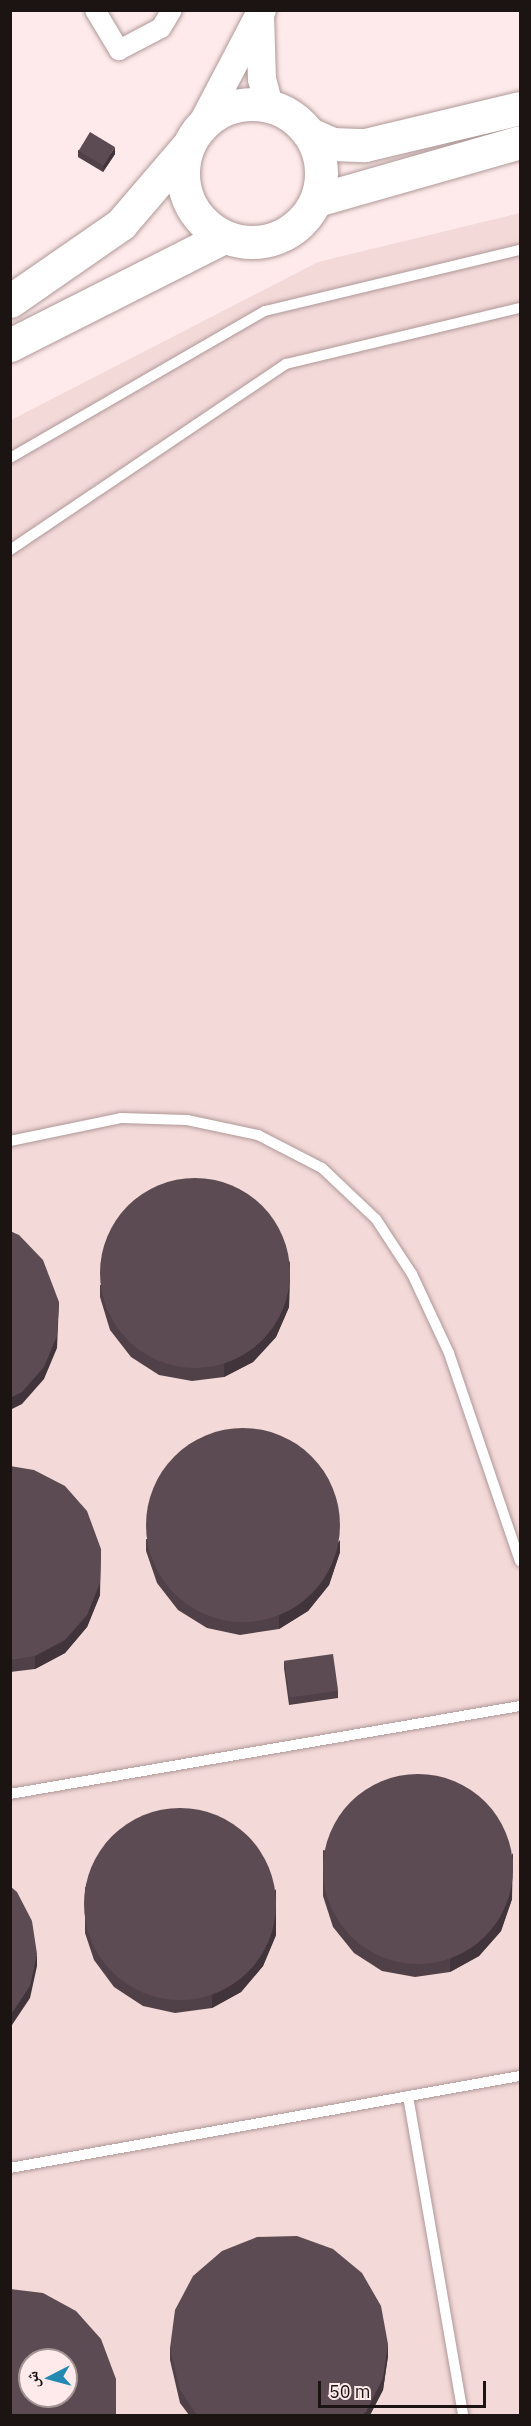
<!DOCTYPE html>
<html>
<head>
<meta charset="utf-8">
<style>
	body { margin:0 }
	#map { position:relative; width:531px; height:2426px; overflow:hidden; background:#feeaea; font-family:"IBM Plex Sans","Noto Naskh Arabic",sans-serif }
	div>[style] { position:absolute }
	.built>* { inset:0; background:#f3d9d8 }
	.roads { filter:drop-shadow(0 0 2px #af9898) drop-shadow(0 0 2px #af9898) }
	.lane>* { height:10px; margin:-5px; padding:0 5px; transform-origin:5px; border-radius:5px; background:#fff }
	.street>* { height:20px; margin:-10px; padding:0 10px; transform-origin:10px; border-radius:10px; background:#fff }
	.secondary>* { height:28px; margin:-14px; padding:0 14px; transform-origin:14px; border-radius:14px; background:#fff }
	.highway>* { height:33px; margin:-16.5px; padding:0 16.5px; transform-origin:16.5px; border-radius:16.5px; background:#fff }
	.highway>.ring { margin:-16.5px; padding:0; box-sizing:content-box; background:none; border:33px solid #fff; border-radius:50% }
	.wall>* { inset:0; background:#504047 }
	.shaded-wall>* { inset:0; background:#41343a }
	.building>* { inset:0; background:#5d4b53; transform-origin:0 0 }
	.round { border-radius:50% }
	span { translate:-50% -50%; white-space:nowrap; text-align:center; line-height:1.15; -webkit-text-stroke:6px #feeaea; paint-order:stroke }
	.frame { position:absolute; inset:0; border:12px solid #1c1313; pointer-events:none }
	.north { position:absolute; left:18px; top:2348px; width:60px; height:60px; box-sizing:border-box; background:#feeaea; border:2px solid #a49494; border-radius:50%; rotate:264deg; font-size:16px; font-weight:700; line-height:24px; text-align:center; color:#1c1313 }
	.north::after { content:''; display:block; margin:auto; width:21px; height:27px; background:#228ab2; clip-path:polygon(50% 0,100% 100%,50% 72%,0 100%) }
	.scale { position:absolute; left:318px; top:2381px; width:168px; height:27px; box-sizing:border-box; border:3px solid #1c1313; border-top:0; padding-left:8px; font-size:18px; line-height:21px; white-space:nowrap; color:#1c1313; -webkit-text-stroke:4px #feeaea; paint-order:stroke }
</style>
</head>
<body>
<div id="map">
	<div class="built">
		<i style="clip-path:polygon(evenodd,520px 213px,520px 2415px,11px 2416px,11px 420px,318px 262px,520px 213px,30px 2360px,66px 2360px,66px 2396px,30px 2396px,30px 2360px)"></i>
	</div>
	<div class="roads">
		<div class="lane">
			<i style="left:10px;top:458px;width:294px;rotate:-30deg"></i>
			<i style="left:265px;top:311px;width:262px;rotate:-13.5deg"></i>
			<i style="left:10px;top:550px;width:333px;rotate:-34deg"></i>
			<i style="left:286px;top:364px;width:241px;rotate:-13.5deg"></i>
			<i style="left:10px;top:1141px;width:113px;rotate:-11.7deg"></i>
			<i style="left:121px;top:1118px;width:66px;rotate:1.7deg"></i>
			<i style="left:187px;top:1120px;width:73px;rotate:11.9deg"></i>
			<i style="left:258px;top:1135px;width:72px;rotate:27.3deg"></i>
			<i style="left:322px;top:1168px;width:74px;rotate:43.4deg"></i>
			<i style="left:376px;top:1219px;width:66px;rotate:56.8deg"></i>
			<i style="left:412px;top:1274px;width:87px;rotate:64.9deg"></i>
			<i style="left:449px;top:1353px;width:220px;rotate:71.2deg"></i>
			<i style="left:10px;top:1794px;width:518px;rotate:-9.79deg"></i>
			<i style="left:408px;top:2096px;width:325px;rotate:80.2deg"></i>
			<i style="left:10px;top:2168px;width:518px;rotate:-10.23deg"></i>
		</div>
		<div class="street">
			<i style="left:95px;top:10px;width:47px;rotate:59deg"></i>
			<i style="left:119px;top:50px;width:47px;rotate:-27.6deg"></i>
			<i style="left:161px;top:28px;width:21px;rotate:-59deg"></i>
		</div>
		<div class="secondary">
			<i style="left:260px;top:16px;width:63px;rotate:88.2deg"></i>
			<i style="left:262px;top:79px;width:28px;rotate:75deg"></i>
			<i style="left:200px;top:128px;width:133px;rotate:-62.3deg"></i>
		</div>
		<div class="highway">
			<i class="ring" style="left:183px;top:104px;width:105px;height:105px"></i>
			<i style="left:310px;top:134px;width:24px;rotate:24deg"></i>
			<i style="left:332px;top:144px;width:33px;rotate:2deg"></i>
			<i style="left:365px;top:145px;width:159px;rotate:-13.4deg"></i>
			<i style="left:317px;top:200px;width:211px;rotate:-15.9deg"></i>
			<i style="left:10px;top:301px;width:135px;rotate:-34.7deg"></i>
			<i style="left:121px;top:224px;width:101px;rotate:-49.4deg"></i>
			<i style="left:10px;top:345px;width:240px;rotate:-26.8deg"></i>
		</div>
	</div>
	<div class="wall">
		<i style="clip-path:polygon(78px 150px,115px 154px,103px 172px,78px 157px)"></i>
		<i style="clip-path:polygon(290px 1273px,289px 1307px,276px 1337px,253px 1362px,224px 1377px,192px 1381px,159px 1375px,131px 1357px,110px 1330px,100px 1297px,100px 1285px)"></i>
		<i style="clip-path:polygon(10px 1466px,100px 1595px,87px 1627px,65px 1653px,35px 1669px,10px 1672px)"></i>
		<i style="clip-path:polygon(146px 1539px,340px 1552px,329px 1585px,308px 1611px,279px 1629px,240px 1635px,207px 1628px,178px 1610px,157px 1583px,146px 1551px)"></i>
		<i style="clip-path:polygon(284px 1661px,338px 1691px,338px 1698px,289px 1705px,284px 1668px)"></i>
		<i style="clip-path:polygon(323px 1850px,512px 1899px,501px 1931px,479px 1956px,450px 1972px,415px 1977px,382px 1971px,354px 1953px,333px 1927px,323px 1896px)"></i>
		<i style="clip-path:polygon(85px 1887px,276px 1935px,263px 1966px,241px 1992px,212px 2008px,175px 2013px,143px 2006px,114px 1987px,94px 1960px,85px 1933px)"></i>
		<i style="clip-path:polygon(170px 2348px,388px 2356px,383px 2390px,370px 2415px,189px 2415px,180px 2403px,170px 2360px)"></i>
	</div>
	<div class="shaded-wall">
		<i style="clip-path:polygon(115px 147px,115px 154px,103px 172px,103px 165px)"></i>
		<i style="clip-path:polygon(290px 1261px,289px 1307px,276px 1337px,253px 1362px,224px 1377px,224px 1365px)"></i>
		<i style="clip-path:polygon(59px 1302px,57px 1348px,44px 1379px,22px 1404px,10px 1410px,10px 1398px)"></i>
		<i style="clip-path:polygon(340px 1540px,340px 1552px,329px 1585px,308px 1611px,279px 1629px,279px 1616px)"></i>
		<i style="clip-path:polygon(101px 1549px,100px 1595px,87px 1627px,65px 1653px,35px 1669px,35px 1656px)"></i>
		<i style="clip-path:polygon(513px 1853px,512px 1899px,501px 1931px,479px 1956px,450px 1972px,450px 1960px)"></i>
		<i style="clip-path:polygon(276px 1889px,276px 1935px,263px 1966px,241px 1992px,212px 2008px,212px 1996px)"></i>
		<i style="clip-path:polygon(37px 1954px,37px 1966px,30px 1998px,10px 2028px,10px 2016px)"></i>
		<i style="clip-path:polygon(388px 2344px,388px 2356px,383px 2390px,370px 2415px,362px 2415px)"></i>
	</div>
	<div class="building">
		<i style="left:90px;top:132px;width:29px;height:22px;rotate:31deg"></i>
		<i class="round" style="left:100px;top:1178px;width:190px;height:190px"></i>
		<i style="clip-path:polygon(10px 1231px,19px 1235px,43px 1260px,59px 1302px,57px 1336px,44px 1367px,22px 1392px,10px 1398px)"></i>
		<i class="round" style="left:146px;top:1428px;width:194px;height:194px"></i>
		<i style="clip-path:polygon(10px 1466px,34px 1470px,65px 1486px,87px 1511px,101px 1549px,100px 1583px,87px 1615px,65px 1640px,35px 1656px,10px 1660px)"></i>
		<i style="left:333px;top:1654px;width:37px;height:49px;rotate:82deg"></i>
		<i class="round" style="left:323px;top:1774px;width:190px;height:190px"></i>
		<i class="round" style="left:84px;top:1808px;width:192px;height:192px"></i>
		<i style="clip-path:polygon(10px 1886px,17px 1892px,32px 1921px,37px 1954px,30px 1986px,10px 2016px)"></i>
		<i style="clip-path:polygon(297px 2236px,333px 2249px,362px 2273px,381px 2306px,388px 2344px,383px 2378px,366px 2412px,362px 2415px,197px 2415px,180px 2390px,170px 2348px,175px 2310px,193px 2276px,222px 2251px,257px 2237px)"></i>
		<i style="clip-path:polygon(evenodd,10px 2289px,43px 2293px,76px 2311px,101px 2339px,116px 2379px,116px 2415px,10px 2415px,10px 2289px,30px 2360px,66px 2360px,66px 2396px,30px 2396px,30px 2360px)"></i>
	</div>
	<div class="frame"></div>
	<div class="north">ش</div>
	<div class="scale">50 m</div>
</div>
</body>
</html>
